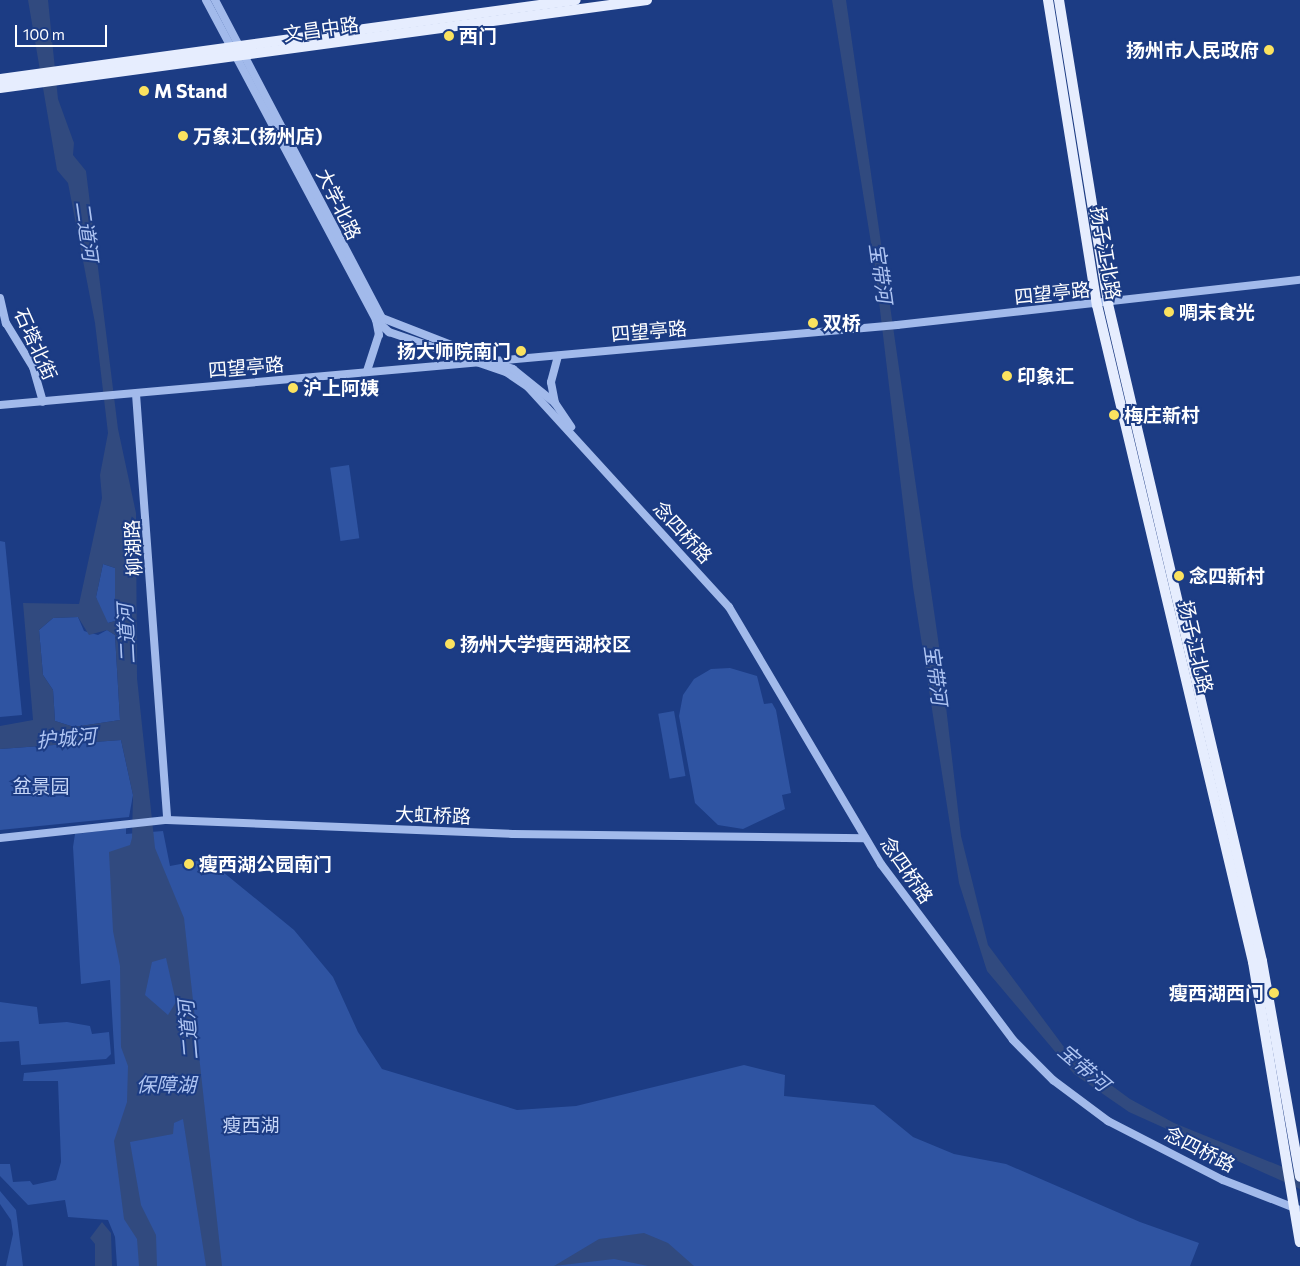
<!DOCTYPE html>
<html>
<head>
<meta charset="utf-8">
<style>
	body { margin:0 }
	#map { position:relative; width:1300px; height:1266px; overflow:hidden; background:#1c3c84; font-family:Commissioner,"Noto Sans SC",sans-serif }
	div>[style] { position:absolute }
	.green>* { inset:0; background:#2f54a2; transform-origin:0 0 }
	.water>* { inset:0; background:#314a7f }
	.minor>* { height:8px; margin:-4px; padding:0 4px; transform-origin:4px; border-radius:4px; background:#a2baeb }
	.major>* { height:10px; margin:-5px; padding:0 5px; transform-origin:5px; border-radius:5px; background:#e6edfe }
	.dots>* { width:14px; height:14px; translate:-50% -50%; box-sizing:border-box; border:2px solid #1c3c84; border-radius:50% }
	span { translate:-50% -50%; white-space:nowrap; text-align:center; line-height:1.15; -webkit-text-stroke:4px #1c3c84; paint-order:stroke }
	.street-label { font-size:19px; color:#fff }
	.poi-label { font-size:19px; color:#fff; font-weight:700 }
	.left { translate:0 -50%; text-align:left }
	.right { translate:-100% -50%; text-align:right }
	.park-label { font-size:19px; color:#c7d7f8 }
	.water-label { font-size:20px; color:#aec4f2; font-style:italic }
	.scale { position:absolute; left:15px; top:25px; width:92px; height:22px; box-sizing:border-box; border:2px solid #fff; border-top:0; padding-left:6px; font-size:15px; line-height:18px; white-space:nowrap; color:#fff; -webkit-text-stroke:4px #1c3c84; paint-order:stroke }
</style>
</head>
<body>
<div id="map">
	<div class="green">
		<i style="left:349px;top:465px;width:74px;height:19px;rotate:82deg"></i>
		<i style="clip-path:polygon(0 541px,5px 542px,22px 715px,0 717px)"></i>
		<i style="clip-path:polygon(103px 564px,115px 568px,115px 621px,108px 623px,102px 620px,96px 597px)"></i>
		<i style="clip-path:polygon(78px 617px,84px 631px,98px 635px,107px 630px,115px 635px,120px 720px,74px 727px,55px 721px,53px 690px,43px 675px,39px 630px,53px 618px)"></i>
		<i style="clip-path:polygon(730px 668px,757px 676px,764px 704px,772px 703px,776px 710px,791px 793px,782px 795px,785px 809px,743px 829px,718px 825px,695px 803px,679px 716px,683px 695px,694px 679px,711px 669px)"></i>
		<i style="left:674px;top:711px;width:66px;height:16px;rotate:80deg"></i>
		<i style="clip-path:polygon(121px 740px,133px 795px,129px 817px,0 830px,0 749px)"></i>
		<i style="clip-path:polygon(126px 828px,126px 834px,163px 831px,170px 866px,207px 859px,294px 930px,333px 977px,358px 1032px,382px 1069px,517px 1110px,576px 1106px,744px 1065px,785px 1075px,784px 1096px,874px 1105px,913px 1137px,954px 1154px,1006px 1164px,1140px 1222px,1199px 1243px,1190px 1266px,117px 1266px,115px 1237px,108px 1220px,68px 1217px,65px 1200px,28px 1205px,0 1176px,0 1164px,10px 1164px,13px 1182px,30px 1181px,33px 1185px,56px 1180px,61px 1162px,58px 1081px,23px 1081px,24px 1073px,115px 1064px,110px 980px,81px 984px,73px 847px,75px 834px)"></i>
		<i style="clip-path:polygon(0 1002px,37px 1007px,39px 1024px,67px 1022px,90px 1026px,92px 1034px,109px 1032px,111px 1054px,106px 1059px,21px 1065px,19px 1041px,0 1042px)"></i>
		<i style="clip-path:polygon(0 1191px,16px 1210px,23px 1266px,6px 1266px,13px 1234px,11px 1220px,0 1204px)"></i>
	</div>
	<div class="water">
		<i style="clip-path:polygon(evenodd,28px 0,48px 0,58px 99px,74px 143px,73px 155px,86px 171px,118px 429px,136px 513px,137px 678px,155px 848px,184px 918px,222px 1266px,206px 1266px,183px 1119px,174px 1123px,173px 1134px,130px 1142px,141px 1205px,156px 1235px,157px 1266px,139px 1266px,137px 1239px,124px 1219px,114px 1141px,127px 1102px,128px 1066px,121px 1047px,120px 966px,113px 931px,109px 852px,130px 845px,132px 838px,133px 795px,121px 740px,0 749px,0 726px,33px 720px,23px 603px,79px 604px,102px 498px,100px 475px,108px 433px,95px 323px,68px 183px,57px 170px,28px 0,103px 564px,115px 568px,115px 621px,108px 623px,96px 597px,103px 564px,28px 0,78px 617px,89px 635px,107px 630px,115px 635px,120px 720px,74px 727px,55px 721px,53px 690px,43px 675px,39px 630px,53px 618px,78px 617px,28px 0,166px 958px,176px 1002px,168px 1015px,145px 995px,152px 962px,166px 958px)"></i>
		<i style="clip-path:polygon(832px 0,846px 0,939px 646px,961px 836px,988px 945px,1070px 1055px,1130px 1099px,1174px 1123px,1300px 1174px,1300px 1189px,1129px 1112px,1074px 1074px,987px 971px,959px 883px,913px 587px,875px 268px)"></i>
		<i style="clip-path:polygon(102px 1222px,111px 1233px,112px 1266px,95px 1266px,95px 1244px,90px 1238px)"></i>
		<i style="clip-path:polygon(644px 1233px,668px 1243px,694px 1266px,648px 1266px,614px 1259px,554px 1266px,599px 1239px)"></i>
	</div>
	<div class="minor">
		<i style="left:206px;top:0;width:362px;rotate:62deg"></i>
		<i style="left:376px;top:320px;width:18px;rotate:43deg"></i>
		<i style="left:389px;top:332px;width:124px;rotate:18.9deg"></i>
		<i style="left:506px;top:372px;width:27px;rotate:34deg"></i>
		<i style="left:528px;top:387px;width:298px;rotate:47.6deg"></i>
		<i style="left:729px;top:607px;width:299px;rotate:59.4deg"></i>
		<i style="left:881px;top:864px;width:220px;rotate:53.1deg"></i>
		<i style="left:1013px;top:1040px;width:57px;rotate:45deg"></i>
		<i style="left:1053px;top:1080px;width:69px;rotate:36.7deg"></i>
		<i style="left:1108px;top:1121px;width:129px;rotate:27.2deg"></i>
		<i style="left:1223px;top:1180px;width:83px;rotate:21.3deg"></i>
		<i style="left:215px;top:0;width:359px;rotate:62.3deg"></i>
		<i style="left:382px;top:318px;width:141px;rotate:21.3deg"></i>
		<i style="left:513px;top:369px;width:54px;rotate:39deg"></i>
		<i style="left:555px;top:403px;width:29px;rotate:56deg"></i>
		<i style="left:0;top:298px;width:26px;rotate:77deg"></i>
		<i style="left:6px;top:323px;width:52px;rotate:58.5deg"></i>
		<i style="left:33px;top:367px;width:36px;rotate:74deg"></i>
		<i style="left:367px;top:371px;width:38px;rotate:-72deg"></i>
		<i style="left:379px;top:335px;width:15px;rotate:-101deg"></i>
		<i style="left:136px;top:394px;width:427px;rotate:85.8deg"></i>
		<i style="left:555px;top:403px;width:21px;rotate:-101deg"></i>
		<i style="left:551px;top:382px;width:27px;rotate:-75deg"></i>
		<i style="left:0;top:405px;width:901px;rotate:-5.1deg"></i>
		<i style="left:897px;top:325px;width:406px;rotate:-6.4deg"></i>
		<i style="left:0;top:838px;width:168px;rotate:-6.2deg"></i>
		<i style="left:167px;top:820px;width:346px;rotate:2.3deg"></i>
		<i style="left:513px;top:834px;width:352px;rotate:0.7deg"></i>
	</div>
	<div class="major">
		<i style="left:1048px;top:0;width:309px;rotate:80.9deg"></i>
		<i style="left:1097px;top:305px;width:675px;rotate:76.64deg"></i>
		<i style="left:1253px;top:962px;width:284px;rotate:80.5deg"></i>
		<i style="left:1059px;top:0;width:308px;rotate:80.8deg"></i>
		<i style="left:1108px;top:304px;width:675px;rotate:76.81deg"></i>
		<i style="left:1262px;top:961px;width:219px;rotate:80deg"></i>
		<i style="left:0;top:79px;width:581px;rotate:-7.81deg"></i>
		<i style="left:0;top:88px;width:653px;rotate:-7.75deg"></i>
	</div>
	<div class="dots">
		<i style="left:449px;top:36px;background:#fbe25f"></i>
		<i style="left:1269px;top:50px;background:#fbe25f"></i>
		<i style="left:144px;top:91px;background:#fbe25f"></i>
		<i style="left:183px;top:136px;background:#fbe25f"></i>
		<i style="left:1169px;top:312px;background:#fbe25f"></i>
		<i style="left:813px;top:323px;background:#fbe25f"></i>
		<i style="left:521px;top:351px;background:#fbe25f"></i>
		<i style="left:1007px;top:376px;background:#fbe25f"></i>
		<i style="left:293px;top:388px;background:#fbe25f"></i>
		<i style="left:1114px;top:415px;background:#fbe25f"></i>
		<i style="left:1179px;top:576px;background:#fbe25f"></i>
		<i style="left:450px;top:644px;background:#fbe25f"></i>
		<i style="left:189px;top:864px;background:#fbe25f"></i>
		<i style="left:1274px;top:993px;background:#fbe25f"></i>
	</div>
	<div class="street-label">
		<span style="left:321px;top:29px;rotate:-8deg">文昌中路</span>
		<span style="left:339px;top:204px;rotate:64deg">大学北路</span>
		<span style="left:1106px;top:253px;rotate:80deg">扬子江北路</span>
		<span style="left:1052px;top:293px;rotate:-6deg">四望亭路</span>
		<span style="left:649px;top:331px;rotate:-5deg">四望亭路</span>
		<span style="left:36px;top:344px;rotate:66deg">石塔北街</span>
		<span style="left:246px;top:367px;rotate:-5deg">四望亭路</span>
		<span style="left:683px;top:532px;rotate:47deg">念四桥路</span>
		<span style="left:133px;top:548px;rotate:-93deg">柳湖路</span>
		<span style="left:1196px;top:647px;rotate:77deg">扬子江北路</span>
		<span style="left:433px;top:815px;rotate:2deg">大虹桥路</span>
		<span style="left:907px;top:870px;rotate:55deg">念四桥路</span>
		<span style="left:1200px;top:1149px;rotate:27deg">念四桥路</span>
	</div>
	<div class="poi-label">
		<span class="left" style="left:459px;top:36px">西门</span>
		<span class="right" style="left:1259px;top:50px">扬州市人民政府</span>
		<span class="left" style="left:154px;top:91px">M Stand</span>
		<span class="left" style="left:193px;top:136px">万象汇(扬州店)</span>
		<span class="left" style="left:1179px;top:312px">啁末食光</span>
		<span class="left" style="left:823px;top:323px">双桥</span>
		<span class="right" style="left:511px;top:351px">扬大师院南门</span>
		<span class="left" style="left:1017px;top:376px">印象汇</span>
		<span class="left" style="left:303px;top:388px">沪上阿姨</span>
		<span class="left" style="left:1124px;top:415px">梅庄新村</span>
		<span class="left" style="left:1189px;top:576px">念四新村</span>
		<span class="left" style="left:460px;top:644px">扬州大学瘦西湖校区</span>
		<span class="left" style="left:199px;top:864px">瘦西湖公园南门</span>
		<span class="right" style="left:1264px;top:993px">瘦西湖西门</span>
	</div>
	<div class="park-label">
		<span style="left:41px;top:786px">盆景园</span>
		<span style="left:251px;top:1125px">瘦西湖</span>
	</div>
	<div class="water-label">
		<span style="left:87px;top:231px;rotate:82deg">二道河</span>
		<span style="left:881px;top:273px;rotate:82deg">宝带河</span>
		<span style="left:126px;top:634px;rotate:-93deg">二道河</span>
		<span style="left:936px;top:675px;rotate:82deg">宝带河</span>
		<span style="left:66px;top:738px;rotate:-5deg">护城河</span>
		<span style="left:188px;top:1030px;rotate:-95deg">二道河</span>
		<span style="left:1084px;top:1067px;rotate:41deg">宝带河</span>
		<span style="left:166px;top:1084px">保障湖</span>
	</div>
	<div class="scale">100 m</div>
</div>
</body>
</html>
